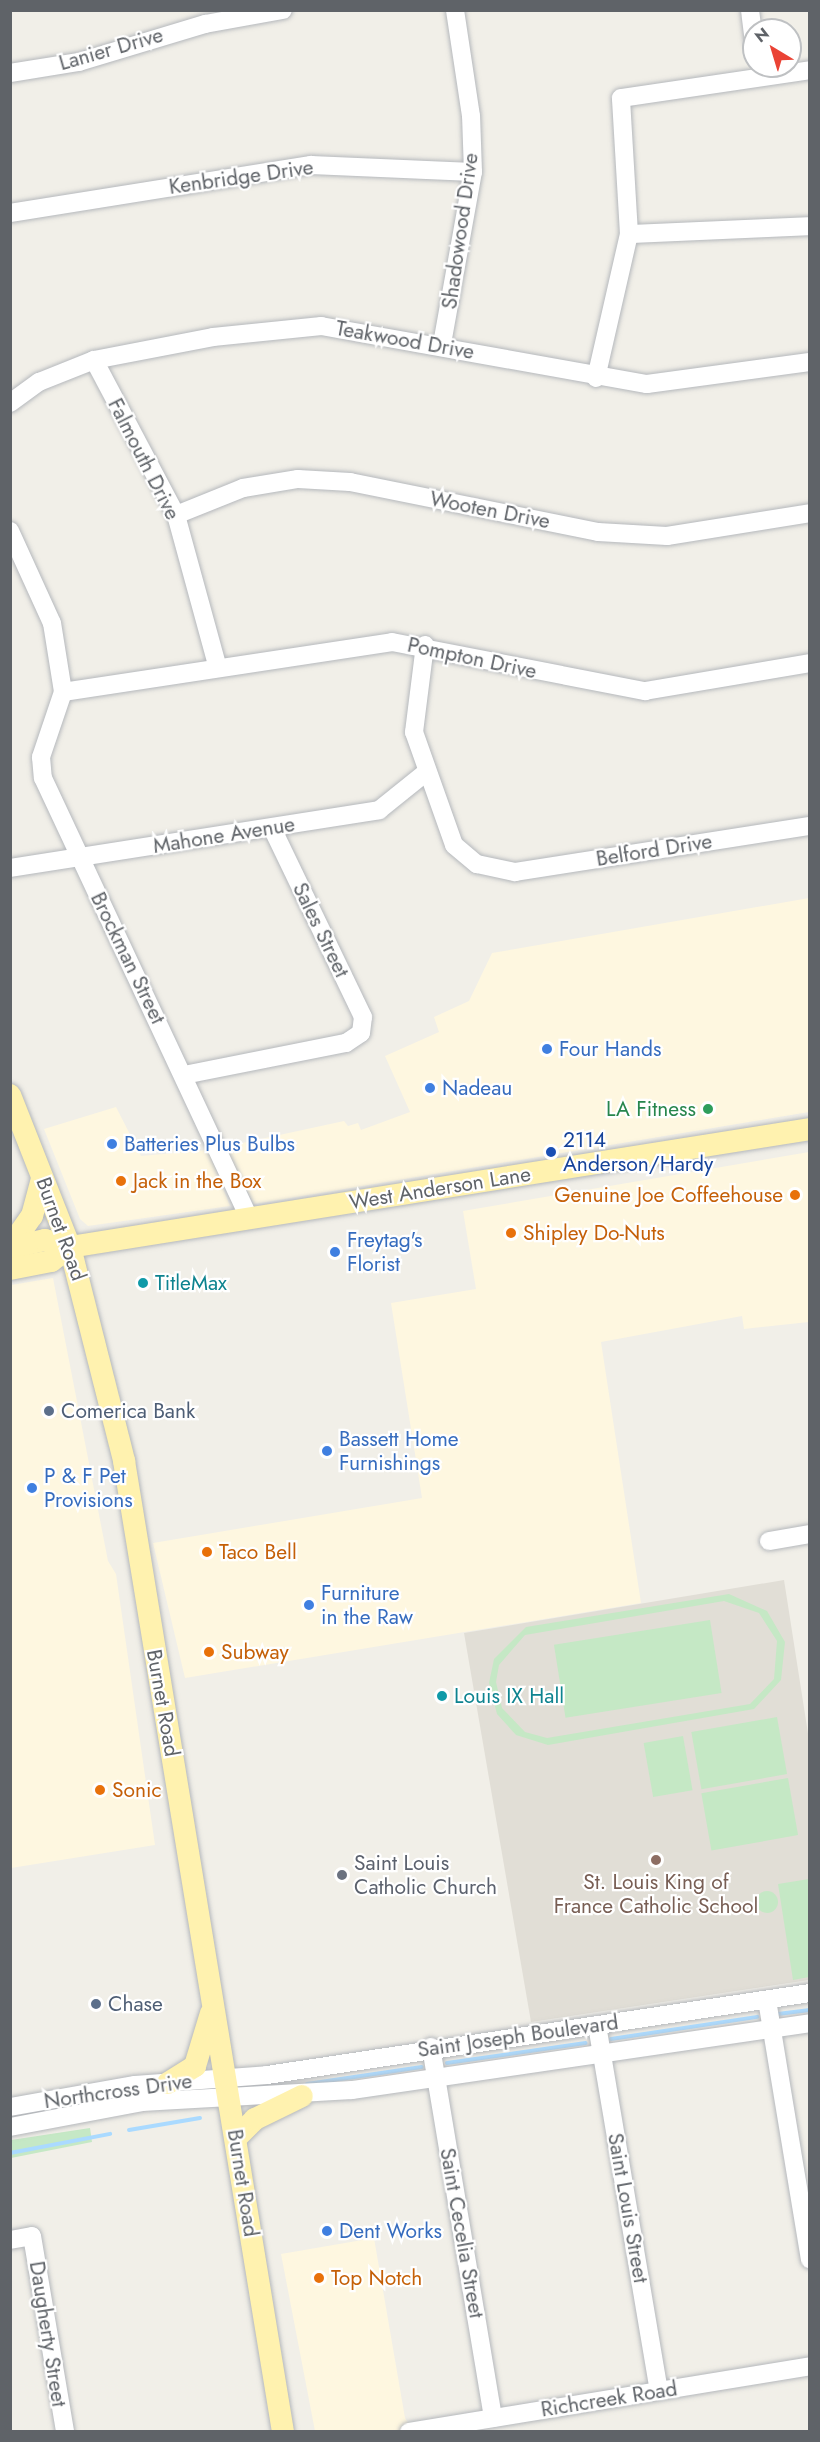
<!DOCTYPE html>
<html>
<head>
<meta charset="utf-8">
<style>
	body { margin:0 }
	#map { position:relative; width:820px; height:2442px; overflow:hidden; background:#f1efe8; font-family:Jost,sans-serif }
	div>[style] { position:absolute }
	.commercial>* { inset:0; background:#fef7e0 }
	.education>* { inset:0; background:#e1ded6 }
	.green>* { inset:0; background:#c5e8c5; transform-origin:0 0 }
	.round { border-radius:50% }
	.stream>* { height:4px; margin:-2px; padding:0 2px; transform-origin:2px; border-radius:2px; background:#aadaff }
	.roads { filter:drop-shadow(0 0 2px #b5b8bc) drop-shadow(0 0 2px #b5b8bc) }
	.minor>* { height:18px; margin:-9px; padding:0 9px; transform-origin:9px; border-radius:9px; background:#fff }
	.major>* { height:22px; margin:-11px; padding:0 11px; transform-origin:11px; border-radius:11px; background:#fff2af }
	.dots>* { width:16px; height:16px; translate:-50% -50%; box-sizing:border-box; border:3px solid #fff; border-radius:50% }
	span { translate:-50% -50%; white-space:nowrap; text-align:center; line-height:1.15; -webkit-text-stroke:4.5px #fff; paint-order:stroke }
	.street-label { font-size:21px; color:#5f6368 }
	.shop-label { font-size:21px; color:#366cbe }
	.left { translate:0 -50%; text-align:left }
	.leisure-label { font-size:21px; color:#27864d }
	.right { translate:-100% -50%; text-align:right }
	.transit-label { font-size:21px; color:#164399 }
	.food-label { font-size:21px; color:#c56008 }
	.culture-label { font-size:21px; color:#0d838f }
	.service-label { font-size:21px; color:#4e5e75 }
	.worship-label { font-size:21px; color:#5b616d }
	.education-label { font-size:21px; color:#785e54 }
	.frame { position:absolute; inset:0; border:12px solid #5f6368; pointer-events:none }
	.north { position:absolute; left:742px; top:18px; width:60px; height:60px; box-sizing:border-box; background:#fff; border:2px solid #bfc1c3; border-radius:50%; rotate:322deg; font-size:16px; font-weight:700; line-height:24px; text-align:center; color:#5f6368 }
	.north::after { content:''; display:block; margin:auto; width:21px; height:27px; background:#ea4335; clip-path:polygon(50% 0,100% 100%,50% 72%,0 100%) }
</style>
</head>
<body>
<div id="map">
	<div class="commercial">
		<i style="clip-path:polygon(809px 898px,809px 1112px,254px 1204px,224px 1147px,344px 1121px,348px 1126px,358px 1123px,361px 1130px,410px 1112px,385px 1056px,439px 1032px,434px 1017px,469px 1001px,492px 953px)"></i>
		<i style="clip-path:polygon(116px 1107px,141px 1156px,208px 1150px,230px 1206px,88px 1226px,80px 1219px,44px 1129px)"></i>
		<i style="clip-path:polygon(809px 1152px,809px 1322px,744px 1329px,742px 1316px,601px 1342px,641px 1603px,185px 1678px,153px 1543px,422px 1498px,391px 1303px,476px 1289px,463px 1211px)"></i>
		<i style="clip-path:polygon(53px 1278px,108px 1561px,116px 1574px,155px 1845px,11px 1868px,11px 1285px)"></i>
		<i style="clip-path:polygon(374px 2238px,405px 2418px,414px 2431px,315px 2431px,281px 2254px)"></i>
	</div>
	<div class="education">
		<i style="clip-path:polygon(784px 1580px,809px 1740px,809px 1980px,531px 2022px,464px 1633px)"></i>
	</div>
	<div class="green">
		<i style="clip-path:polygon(evenodd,729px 1594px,767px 1611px,785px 1642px,781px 1680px,754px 1709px,548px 1745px,516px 1735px,497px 1714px,489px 1683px,494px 1659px,526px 1627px,729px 1594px,724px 1601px,759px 1613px,777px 1641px,774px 1679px,750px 1704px,547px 1738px,525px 1732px,502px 1708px,496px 1682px,499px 1665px,525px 1635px,724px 1601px)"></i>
		<i style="left:710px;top:1620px;width:74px;height:158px;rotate:81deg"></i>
		<i style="left:777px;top:1717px;width:58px;height:87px;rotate:80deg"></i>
		<i style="left:683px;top:1736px;width:55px;height:40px;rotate:80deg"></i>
		<i style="left:788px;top:1778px;width:58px;height:88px;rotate:80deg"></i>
		<i style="clip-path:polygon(809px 1879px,809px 1977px,793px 1980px,778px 1884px)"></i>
		<i class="round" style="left:756px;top:1891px;width:22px;height:22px"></i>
		<i style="clip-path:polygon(90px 2128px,92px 2142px,11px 2158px,11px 2140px)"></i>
	</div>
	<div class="stream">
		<i style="left:778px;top:2014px;width:32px;rotate:-7deg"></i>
		<i style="left:611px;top:2039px;width:148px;rotate:-8.6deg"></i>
		<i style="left:447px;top:2063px;width:140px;rotate:-8.2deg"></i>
		<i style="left:307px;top:2084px;width:116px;rotate:-8.4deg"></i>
		<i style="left:129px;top:2130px;width:72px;rotate:-9.6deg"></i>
		<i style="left:10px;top:2153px;width:102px;rotate:-10.8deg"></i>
	</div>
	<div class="roads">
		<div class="minor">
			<i style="left:750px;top:10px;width:33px;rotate:83deg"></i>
			<i style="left:10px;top:73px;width:70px;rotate:-9.1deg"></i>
			<i style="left:79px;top:62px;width:132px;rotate:-16.8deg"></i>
			<i style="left:205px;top:24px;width:79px;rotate:-10.2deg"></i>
			<i style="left:10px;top:213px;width:305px;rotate:-9.1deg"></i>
			<i style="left:311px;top:165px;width:162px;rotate:2.5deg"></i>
			<i style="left:629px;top:234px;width:181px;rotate:-2.5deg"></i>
			<i style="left:442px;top:344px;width:175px;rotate:-79.8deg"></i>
			<i style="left:473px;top:172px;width:56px;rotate:-92deg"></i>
			<i style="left:471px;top:116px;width:107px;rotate:-98.6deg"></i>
			<i style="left:94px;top:360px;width:175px;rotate:62.1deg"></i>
			<i style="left:176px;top:515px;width:156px;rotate:74.7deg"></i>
			<i style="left:596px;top:378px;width:148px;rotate:-77.1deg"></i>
			<i style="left:629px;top:234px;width:136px;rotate:-93.4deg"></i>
			<i style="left:621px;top:98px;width:191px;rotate:-8.4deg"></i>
			<i style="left:10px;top:403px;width:36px;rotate:-36deg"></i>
			<i style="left:39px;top:382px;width:59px;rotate:-21.8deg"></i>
			<i style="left:94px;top:360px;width:121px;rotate:-10.9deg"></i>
			<i style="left:213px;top:337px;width:109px;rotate:-5.8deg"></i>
			<i style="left:321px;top:326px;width:331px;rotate:10.1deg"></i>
			<i style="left:647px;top:384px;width:164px;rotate:-7.7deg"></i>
			<i style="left:176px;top:515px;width:72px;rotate:-21.9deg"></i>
			<i style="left:243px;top:488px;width:56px;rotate:-9.3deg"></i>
			<i style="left:298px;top:479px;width:52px;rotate:3.3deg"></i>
			<i style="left:350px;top:482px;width:253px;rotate:11.4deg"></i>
			<i style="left:598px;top:532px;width:69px;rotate:3.3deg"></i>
			<i style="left:667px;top:536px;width:145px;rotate:-9.1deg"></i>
			<i style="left:10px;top:531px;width:101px;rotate:65.5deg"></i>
			<i style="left:52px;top:623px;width:70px;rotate:80.9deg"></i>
			<i style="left:63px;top:692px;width:69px;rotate:108.7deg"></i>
			<i style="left:41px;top:757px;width:21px;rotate:85deg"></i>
			<i style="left:43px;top:778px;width:487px;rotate:64.9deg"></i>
			<i style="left:425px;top:645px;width:88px;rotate:97.2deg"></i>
			<i style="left:414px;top:732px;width:120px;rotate:70.5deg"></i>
			<i style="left:454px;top:845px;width:30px;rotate:40deg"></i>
			<i style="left:477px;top:864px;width:39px;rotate:12deg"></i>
			<i style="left:515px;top:872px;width:299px;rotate:-8.9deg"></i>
			<i style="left:63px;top:692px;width:333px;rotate:-8.6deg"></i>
			<i style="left:392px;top:642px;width:258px;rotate:11deg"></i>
			<i style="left:645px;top:691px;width:167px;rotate:-9.6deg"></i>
			<i style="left:10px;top:868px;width:374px;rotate:-8.9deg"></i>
			<i style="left:379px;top:810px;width:59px;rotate:-38.8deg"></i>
			<i style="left:184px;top:1075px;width:165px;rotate:-11.2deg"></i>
			<i style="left:346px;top:1043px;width:18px;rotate:-34deg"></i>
			<i style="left:361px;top:1033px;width:16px;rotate:-83deg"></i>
			<i style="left:363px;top:1017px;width:210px;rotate:-115.7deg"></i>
			<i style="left:769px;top:1541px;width:42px;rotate:-9.7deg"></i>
			<i style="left:767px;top:2000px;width:263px;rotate:80.6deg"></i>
			<i style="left:597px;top:2025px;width:371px;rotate:80.4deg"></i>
			<i style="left:431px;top:2047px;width:376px;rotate:80.5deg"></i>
			<i style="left:10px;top:2107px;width:127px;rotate:-10deg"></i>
			<i style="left:135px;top:2085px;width:132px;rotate:-4.3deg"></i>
			<i style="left:267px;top:2075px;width:549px;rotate:-8.59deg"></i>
			<i style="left:10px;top:2127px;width:134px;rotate:-10.7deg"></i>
			<i style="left:142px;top:2102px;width:210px;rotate:-3.3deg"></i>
			<i style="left:352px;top:2090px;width:463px;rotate:-8.3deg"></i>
			<i style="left:10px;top:2240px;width:22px;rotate:-10deg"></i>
			<i style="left:32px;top:2236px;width:199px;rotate:80.4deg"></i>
			<i style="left:409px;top:2432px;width:406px;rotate:-9.3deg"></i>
		</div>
		<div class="major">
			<i style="left:10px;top:1095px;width:163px;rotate:68.5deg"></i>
			<i style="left:70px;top:1247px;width:221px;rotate:75.8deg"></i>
			<i style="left:124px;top:1461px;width:984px;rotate:80.7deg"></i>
			<i style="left:10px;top:1247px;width:38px;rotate:-55deg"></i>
			<i style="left:32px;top:1216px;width:39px;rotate:-75deg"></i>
			<i style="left:10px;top:1248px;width:36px;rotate:-13deg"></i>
			<i style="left:45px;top:1240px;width:26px;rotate:16deg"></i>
			<i style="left:70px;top:1247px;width:749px;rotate:-9.06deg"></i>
			<i style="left:10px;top:1269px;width:42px;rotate:-11deg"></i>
			<i style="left:51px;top:1261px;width:24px;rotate:-36deg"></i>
			<i style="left:168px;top:2083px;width:32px;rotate:-32deg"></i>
			<i style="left:195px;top:2066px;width:55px;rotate:-73.2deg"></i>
			<i style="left:236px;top:2138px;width:27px;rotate:-45deg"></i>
			<i style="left:255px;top:2119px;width:52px;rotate:-26.1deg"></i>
		</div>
	</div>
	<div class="dots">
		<i style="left:547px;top:1049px;background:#3f7fe0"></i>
		<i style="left:430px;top:1088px;background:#3f7fe0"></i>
		<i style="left:708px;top:1109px;background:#2e9e5b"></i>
		<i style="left:112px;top:1144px;background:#3f7fe0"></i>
		<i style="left:551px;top:1152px;background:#1a4fb4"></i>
		<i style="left:121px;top:1181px;background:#e8710a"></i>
		<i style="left:795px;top:1195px;background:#e8710a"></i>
		<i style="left:511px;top:1233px;background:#e8710a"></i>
		<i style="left:335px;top:1252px;background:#3f7fe0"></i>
		<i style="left:143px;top:1283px;background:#0f9aa8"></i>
		<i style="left:49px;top:1411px;background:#5c6f8a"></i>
		<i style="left:327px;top:1451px;background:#3f7fe0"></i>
		<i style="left:32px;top:1488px;background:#3f7fe0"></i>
		<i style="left:207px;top:1552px;background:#e8710a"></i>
		<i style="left:309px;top:1605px;background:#3f7fe0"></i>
		<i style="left:209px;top:1652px;background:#e8710a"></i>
		<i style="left:442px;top:1696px;background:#0f9aa8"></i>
		<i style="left:100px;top:1790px;background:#e8710a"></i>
		<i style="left:656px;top:1860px;background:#8d6e63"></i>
		<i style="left:342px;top:1875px;background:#6b7280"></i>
		<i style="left:96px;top:2004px;background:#5c6f8a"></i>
		<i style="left:327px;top:2231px;background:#3f7fe0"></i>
		<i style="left:319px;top:2278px;background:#e8710a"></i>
	</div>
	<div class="street-label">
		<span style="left:111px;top:49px;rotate:-16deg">Lanier Drive</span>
		<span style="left:241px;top:177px;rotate:-8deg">Kenbridge Drive</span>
		<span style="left:460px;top:231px;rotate:-82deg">Shadowood Drive</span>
		<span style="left:405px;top:340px;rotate:10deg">Teakwood Drive</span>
		<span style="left:144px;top:459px;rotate:63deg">Falmouth Drive</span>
		<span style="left:490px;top:510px;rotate:11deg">Wooten Drive</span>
		<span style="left:472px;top:658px;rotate:12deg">Pompton Drive</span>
		<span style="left:224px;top:835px;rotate:-9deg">Mahone Avenue</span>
		<span style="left:654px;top:850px;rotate:-9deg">Belford Drive</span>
		<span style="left:321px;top:930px;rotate:64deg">Sales Street</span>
		<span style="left:128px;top:958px;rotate:64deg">Brockman Street</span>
		<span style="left:440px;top:1188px;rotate:-9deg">West Anderson Lane</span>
		<span style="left:61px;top:1229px;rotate:70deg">Burnet Road</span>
		<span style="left:163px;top:1703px;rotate:80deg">Burnet Road</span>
		<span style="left:518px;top:2036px;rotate:-8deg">Saint Joseph Boulevard</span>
		<span style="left:118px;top:2091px;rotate:-8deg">Northcross Drive</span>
		<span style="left:243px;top:2183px;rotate:81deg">Burnet Road</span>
		<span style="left:628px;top:2208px;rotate:80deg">Saint Louis Street</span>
		<span style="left:462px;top:2233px;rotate:80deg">Saint Cecelia Street</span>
		<span style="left:48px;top:2334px;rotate:81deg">Daugherty Street</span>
		<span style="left:609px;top:2399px;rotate:-9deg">Richcreek Road</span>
	</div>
	<div class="shop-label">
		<span class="left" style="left:559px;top:1049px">Four Hands</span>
		<span class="left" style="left:442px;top:1088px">Nadeau</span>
		<span class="left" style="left:124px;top:1144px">Batteries Plus Bulbs</span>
		<span class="left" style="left:347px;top:1252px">Freytag's<br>Florist</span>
		<span class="left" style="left:339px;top:1451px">Bassett Home<br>Furnishings</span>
		<span class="left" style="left:44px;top:1488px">P &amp; F Pet<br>Provisions</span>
		<span class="left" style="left:321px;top:1605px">Furniture<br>in the Raw</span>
		<span class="left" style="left:339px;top:2231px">Dent Works</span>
	</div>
	<div class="leisure-label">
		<span class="right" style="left:696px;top:1109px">LA Fitness</span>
	</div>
	<div class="transit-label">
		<span class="left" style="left:563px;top:1152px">2114<br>Anderson/Hardy</span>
	</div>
	<div class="food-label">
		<span class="left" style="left:133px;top:1181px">Jack in the Box</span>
		<span class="right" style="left:783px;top:1195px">Genuine Joe Coffeehouse</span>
		<span class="left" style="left:523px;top:1233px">Shipley Do-Nuts</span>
		<span class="left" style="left:219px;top:1552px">Taco Bell</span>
		<span class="left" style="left:221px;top:1652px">Subway</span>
		<span class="left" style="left:112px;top:1790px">Sonic</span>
		<span class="left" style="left:331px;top:2278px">Top Notch</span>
	</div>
	<div class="culture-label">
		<span class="left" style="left:155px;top:1283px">TitleMax</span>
		<span class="left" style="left:454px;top:1696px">Louis IX Hall</span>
	</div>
	<div class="service-label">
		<span class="left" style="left:61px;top:1411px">Comerica Bank</span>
		<span class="left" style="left:108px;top:2004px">Chase</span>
	</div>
	<div class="worship-label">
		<span class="left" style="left:354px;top:1875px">Saint Louis<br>Catholic Church</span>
	</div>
	<div class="education-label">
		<span style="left:656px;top:1894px">St. Louis King of<br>France Catholic School</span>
	</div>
	<div class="frame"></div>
	<div class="north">N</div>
</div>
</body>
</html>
